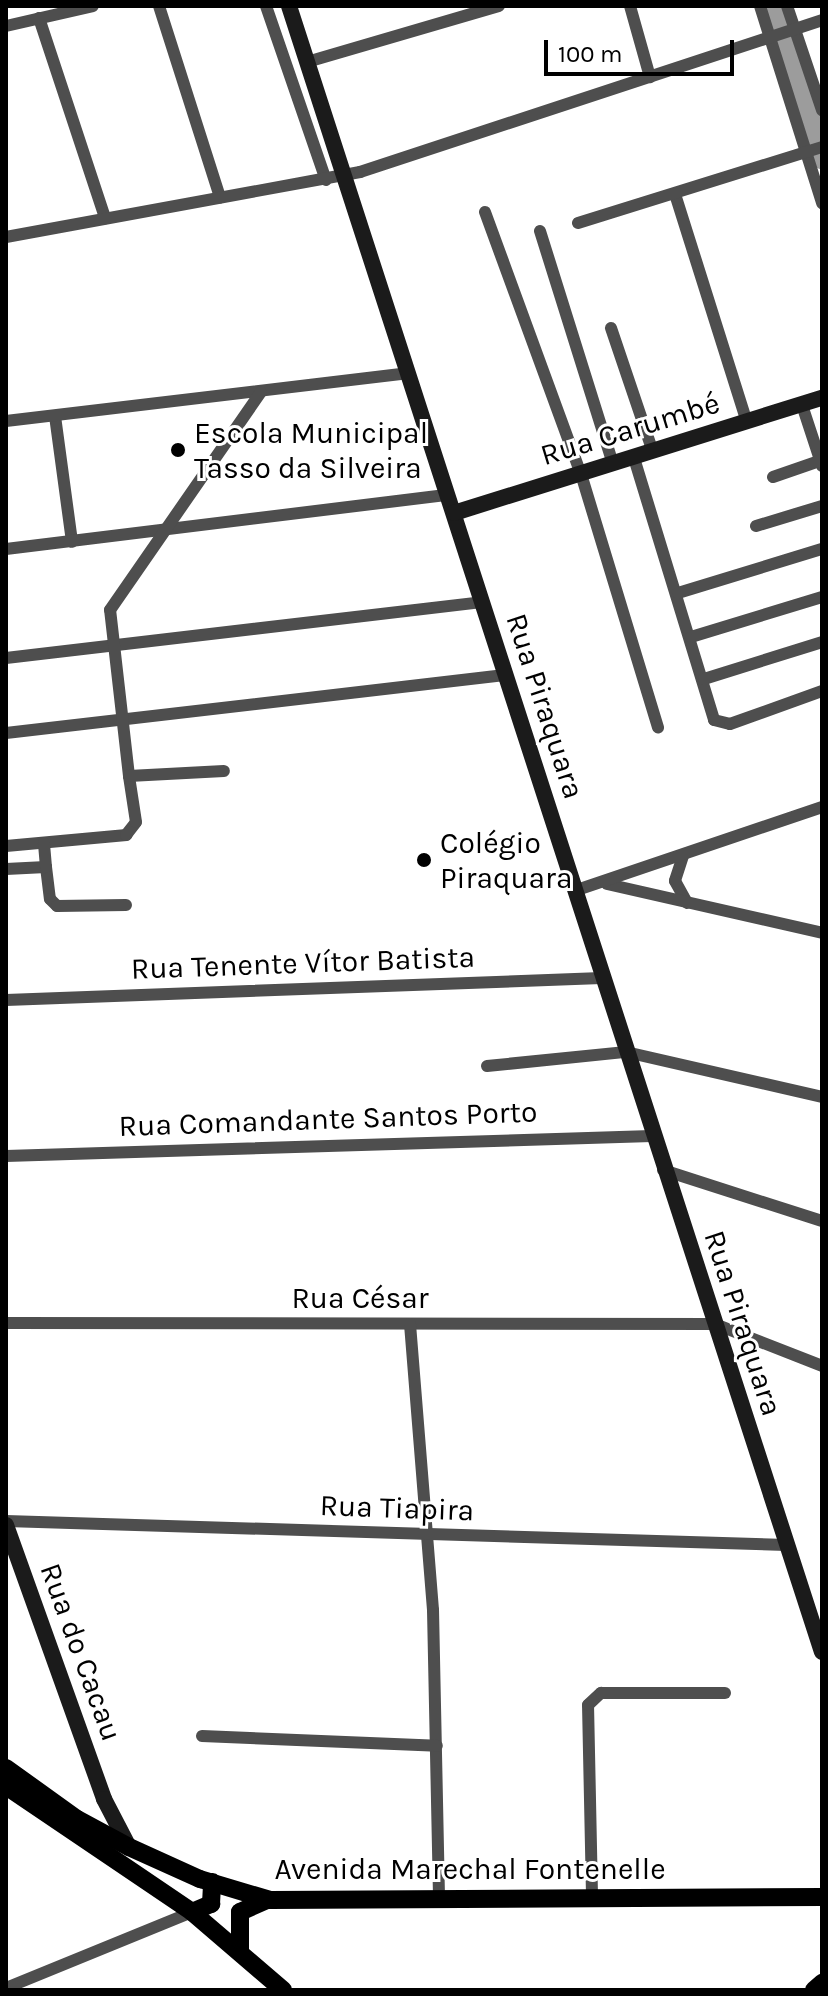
<!DOCTYPE html>
<html>
<head>
<meta charset="utf-8">
<style>
	body { margin:0 }
	#map { position:relative; width:828px; height:1996px; overflow:hidden; background:#fff; font-family:Karla,sans-serif }
	div>[style] { position:absolute }
	.river>* { height:22px; margin:-11px; padding:0 11px; transform-origin:11px; border-radius:11px; background:#9c9c9c }
	.street>* { height:12px; margin:-6px; padding:0 6px; transform-origin:6px; border-radius:6px; background:#4e4e4e }
	.secondary>* { height:16px; margin:-8px; padding:0 8px; transform-origin:8px; border-radius:8px; background:#1b1b1b }
	.primary>* { height:18px; margin:-9px; padding:0 9px; transform-origin:9px; border-radius:9px; background:#000 }
	.dots>* { width:22px; height:22px; translate:-50% -50%; box-sizing:border-box; border:4px solid #fff; border-radius:50% }
	span { translate:-50% -50%; white-space:nowrap; text-align:center; line-height:1.15; -webkit-text-stroke:6px #fff; paint-order:stroke }
	.street-label { font-size:30px; color:#000 }
	.poi-label { font-size:30px; color:#000 }
	.left { translate:0 -50%; text-align:left }
	.frame { position:absolute; inset:0; border:8px solid #000; pointer-events:none }
	.scale { position:absolute; left:544px; top:40px; width:190px; height:36px; box-sizing:border-box; border:4px solid #000; border-top:0; padding-left:10px; font-size:24px; line-height:28px; white-space:nowrap; color:#000; -webkit-text-stroke:6px #fff; paint-order:stroke }
</style>
</head>
<body>
<div id="map">
	<div class="river">
		<i style="left:773px;top:6px;width:160px;rotate:72.1deg"></i>
	</div>
	<div class="street">
		<i style="left:159px;top:6px;width:201px;rotate:72.3deg"></i>
		<i style="left:266px;top:6px;width:184px;rotate:71deg"></i>
		<i style="left:630px;top:6px;width:74px;rotate:74.3deg"></i>
		<i style="left:760px;top:6px;width:207px;rotate:72.5deg"></i>
		<i style="left:787px;top:6px;width:110px;rotate:71.4deg"></i>
		<i style="left:39px;top:18px;width:211px;rotate:71.7deg"></i>
		<i style="left:6px;top:26px;width:89px;rotate:-12.9deg"></i>
		<i style="left:307px;top:62px;width:200px;rotate:-16.3deg"></i>
		<i style="left:675px;top:194px;width:239px;rotate:72.5deg"></i>
		<i style="left:485px;top:212px;width:279px;rotate:69.9deg"></i>
		<i style="left:581px;top:474px;width:265px;rotate:73.1deg"></i>
		<i style="left:578px;top:223px;width:256px;rotate:-17.3deg"></i>
		<i style="left:540px;top:231px;width:244px;rotate:72.6deg"></i>
		<i style="left:6px;top:237px;width:360px;rotate:-10.4deg"></i>
		<i style="left:360px;top:172px;width:486px;rotate:-18.2deg"></i>
		<i style="left:611px;top:328px;width:131px;rotate:71.3deg"></i>
		<i style="left:802px;top:405px;width:64px;rotate:71.8deg"></i>
		<i style="left:55px;top:416px;width:127px;rotate:82.3deg"></i>
		<i style="left:6px;top:421px;width:406px;rotate:-6.8deg"></i>
		<i style="left:634px;top:458px;width:274px;rotate:73deg"></i>
		<i style="left:714px;top:720px;width:16px;rotate:14deg"></i>
		<i style="left:730px;top:724px;width:98px;rotate:-19.7deg"></i>
		<i style="left:773px;top:477px;width:52px;rotate:-19.1deg"></i>
		<i style="left:756px;top:526px;width:69px;rotate:-16.9deg"></i>
		<i style="left:6px;top:549px;width:445px;rotate:-7deg"></i>
		<i style="left:678px;top:593px;width:151px;rotate:-17deg"></i>
		<i style="left:691px;top:637px;width:137px;rotate:-17deg"></i>
		<i style="left:6px;top:658px;width:479px;rotate:-6.7deg"></i>
		<i style="left:704px;top:679px;width:124px;rotate:-17.4deg"></i>
		<i style="left:6px;top:733px;width:502px;rotate:-6.63deg"></i>
		<i style="left:129px;top:776px;width:167px;rotate:-96.5deg"></i>
		<i style="left:110px;top:610px;width:265px;rotate:-55.3deg"></i>
		<i style="left:6px;top:846px;width:121px;rotate:-5.2deg"></i>
		<i style="left:126px;top:835px;width:16px;rotate:-52deg"></i>
		<i style="left:136px;top:822px;width:47px;rotate:-98.7deg"></i>
		<i style="left:129px;top:776px;width:95px;rotate:-3deg"></i>
		<i style="left:683px;top:856px;width:26px;rotate:108deg"></i>
		<i style="left:675px;top:881px;width:25px;rotate:61deg"></i>
		<i style="left:46px;top:867px;width:32px;rotate:83deg"></i>
		<i style="left:50px;top:899px;width:10px;rotate:45deg"></i>
		<i style="left:57px;top:906px;width:69px;rotate:-0.8deg"></i>
		<i style="left:6px;top:869px;width:40px;rotate:-2.9deg"></i>
		<i style="left:46px;top:867px;width:24px;rotate:-95deg"></i>
		<i style="left:607px;top:884px;width:221px;rotate:12.8deg"></i>
		<i style="left:574px;top:891px;width:262px;rotate:-18.7deg"></i>
		<i style="left:6px;top:1000px;width:596px;rotate:-2.11deg"></i>
		<i style="left:487px;top:1066px;width:140px;rotate:-5.8deg"></i>
		<i style="left:626px;top:1052px;width:201px;rotate:12.9deg"></i>
		<i style="left:6px;top:1156px;width:646px;rotate:-1.77deg"></i>
		<i style="left:663px;top:1170px;width:167px;rotate:17.8deg"></i>
		<i style="left:6px;top:1323px;width:709px;rotate:0.08deg"></i>
		<i style="left:715px;top:1324px;width:115px;rotate:21.4deg"></i>
		<i style="left:410px;top:1324px;width:287px;rotate:85.4deg"></i>
		<i style="left:433px;top:1610px;width:286px;rotate:88.8deg"></i>
		<i style="left:6px;top:1521px;width:781px;rotate:1.76deg"></i>
		<i style="left:202px;top:1736px;width:235px;rotate:2.4deg"></i>
		<i style="left:592px;top:1895px;width:190px;rotate:-91.2deg"></i>
		<i style="left:588px;top:1705px;width:18px;rotate:-43deg"></i>
		<i style="left:601px;top:1693px;width:124px"></i>
		<i style="left:6px;top:1988px;width:201px;rotate:-22.2deg"></i>
	</div>
	<div class="secondary">
		<i style="left:289px;top:6px;width:1730px;rotate:72.06deg"></i>
		<i style="left:454px;top:513px;width:386px;rotate:-17.4deg"></i>
		<i style="left:6px;top:1525px;width:291px;rotate:70.3deg"></i>
		<i style="left:104px;top:1799px;width:54px;rotate:62.5deg"></i>
	</div>
	<div class="primary">
		<i style="left:6px;top:1768px;width:87px;rotate:35.7deg"></i>
		<i style="left:77px;top:1819px;width:59px;rotate:28.3deg"></i>
		<i style="left:129px;top:1847px;width:78px;rotate:24.3deg"></i>
		<i style="left:200px;top:1879px;width:73px;rotate:16.7deg"></i>
		<i style="left:270px;top:1900px;width:552px;rotate:-0.31deg"></i>
		<i style="left:6px;top:1786px;width:225px;rotate:34.1deg"></i>
		<i style="left:192px;top:1912px;width:120px;rotate:40.6deg"></i>
		<i style="left:192px;top:1912px;width:21px;rotate:-23deg"></i>
		<i style="left:211px;top:1904px;width:22px;rotate:-87deg"></i>
		<i style="left:240px;top:1952px;width:40px;rotate:-90deg"></i>
		<i style="left:240px;top:1912px;width:30px;rotate:-24deg"></i>
		<i style="left:814px;top:1990px;width:11px;rotate:-41deg"></i>
	</div>
	<div class="dots">
		<i style="left:178px;top:450px;background:#000"></i>
		<i style="left:424px;top:860px;background:#000"></i>
	</div>
	<div class="street-label">
		<span style="left:630px;top:429px;rotate:-17deg">Rua Carumbé</span>
		<span style="left:545px;top:706px;rotate:72deg">Rua Piraquara</span>
		<span style="left:303px;top:963px;rotate:-2deg">Rua Tenente Vítor Batista</span>
		<span style="left:328px;top:1119px;rotate:-2deg">Rua Comandante Santos Porto</span>
		<span style="left:360px;top:1298px">Rua César</span>
		<span style="left:743px;top:1323px;rotate:72deg">Rua Piraquara</span>
		<span style="left:397px;top:1508px;rotate:2deg">Rua Tiapira</span>
		<span style="left:81px;top:1652px;rotate:70deg">Rua do Cacau</span>
		<span style="left:470px;top:1869px">Avenida Marechal Fontenelle</span>
	</div>
	<div class="poi-label">
		<span class="left" style="left:194px;top:450px">Escola Municipal<br>Tasso da Silveira</span>
		<span class="left" style="left:440px;top:860px">Colégio<br>Piraquara</span>
	</div>
	<div class="frame"></div>
	<div class="scale">100 m</div>
</div>
</body>
</html>
